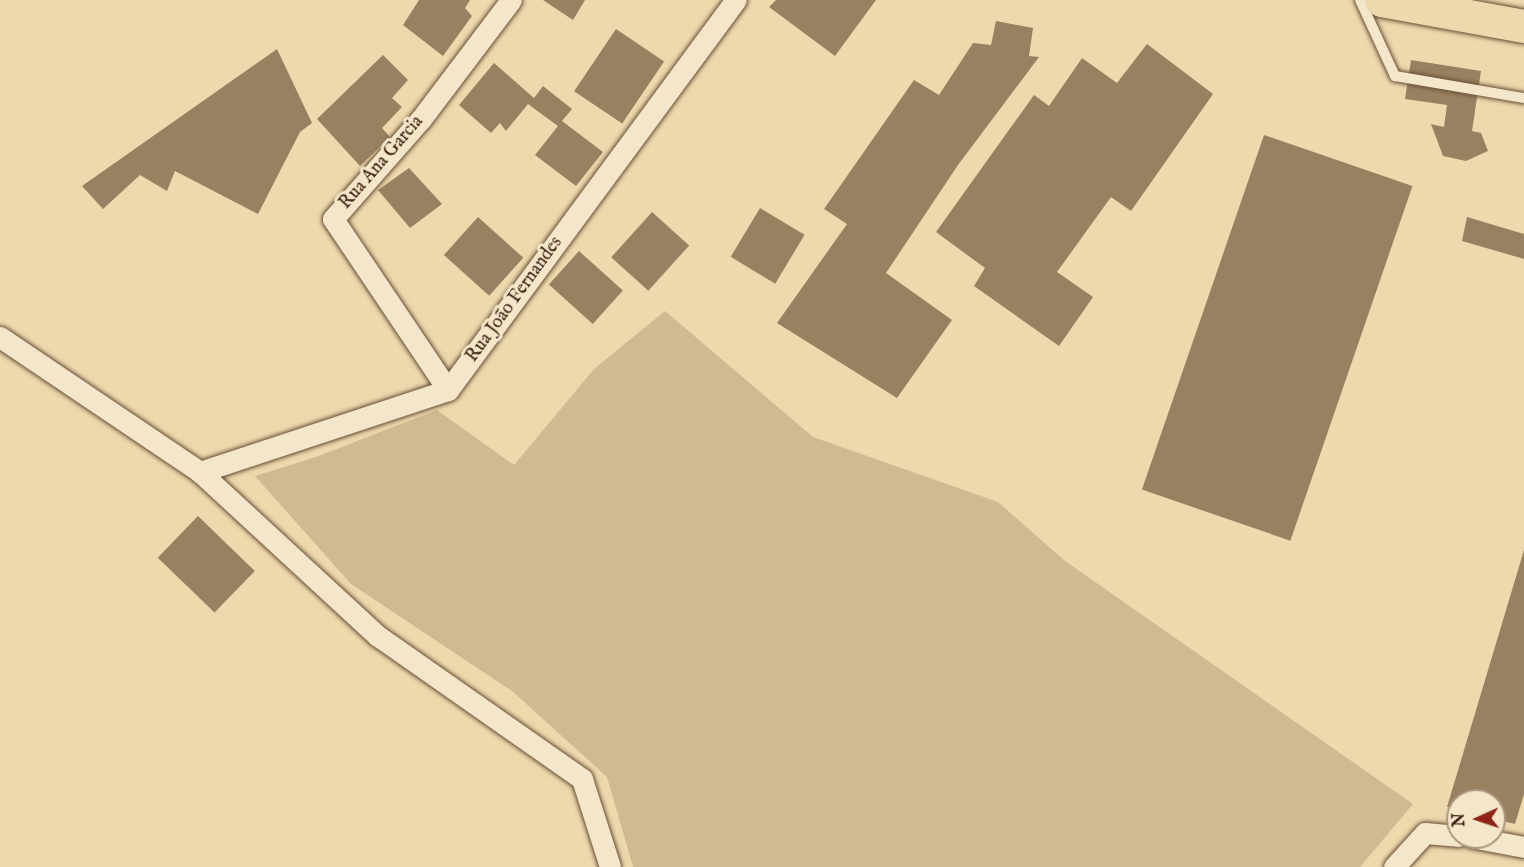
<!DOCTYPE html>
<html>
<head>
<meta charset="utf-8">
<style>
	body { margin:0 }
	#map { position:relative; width:1524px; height:867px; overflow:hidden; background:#edd9ad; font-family:"IM FELL English",serif }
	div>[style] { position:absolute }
	.green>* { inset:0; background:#cfba92 }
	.building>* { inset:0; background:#998061; transform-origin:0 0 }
	.roads { filter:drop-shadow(0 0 2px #694e36) drop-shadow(0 0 2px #694e36) }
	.lane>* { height:10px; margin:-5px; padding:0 5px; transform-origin:5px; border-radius:5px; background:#f3e6ca }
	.street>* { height:21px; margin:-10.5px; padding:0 10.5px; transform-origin:10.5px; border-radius:10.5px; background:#f3e6ca }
	.primary>* { height:33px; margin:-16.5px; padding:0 16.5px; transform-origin:16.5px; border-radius:16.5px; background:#edd9ad }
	span { translate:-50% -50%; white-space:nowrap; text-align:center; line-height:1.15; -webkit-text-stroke:6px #f3e6ca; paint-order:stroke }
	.street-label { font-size:18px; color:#3d200f }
	.north { position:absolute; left:1446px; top:789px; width:60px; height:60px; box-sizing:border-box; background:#f3e6ca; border:2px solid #aa977f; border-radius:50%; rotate:267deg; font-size:16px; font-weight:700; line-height:24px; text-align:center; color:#3d200f }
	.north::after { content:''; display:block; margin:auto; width:21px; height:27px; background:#8f2418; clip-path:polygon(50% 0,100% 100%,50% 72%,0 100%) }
</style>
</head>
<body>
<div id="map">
	<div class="green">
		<i style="clip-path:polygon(665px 311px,813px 437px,998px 502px,1065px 561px,1413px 804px,1360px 867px,633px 867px,607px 777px,512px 691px,351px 584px,255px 476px,316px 457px,437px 410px,514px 465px,594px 369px)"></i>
	</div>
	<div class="building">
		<i style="clip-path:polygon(419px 0,470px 0,465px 8px,472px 16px,443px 56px,403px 25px)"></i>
		<i style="clip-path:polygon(543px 0,585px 0,573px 20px)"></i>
		<i style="clip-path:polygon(776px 0,876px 0,835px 56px,769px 7px)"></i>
		<i style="clip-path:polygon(996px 21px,1033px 28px,1029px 56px,1039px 57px,958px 165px,886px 273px,952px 320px,897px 398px,777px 323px,847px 224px,824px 209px,914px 80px,939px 95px,973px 43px,991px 45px)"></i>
		<i style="left:616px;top:29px;width:58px;height:75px;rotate:34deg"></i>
		<i style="clip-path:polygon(1147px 44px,1213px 94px,1131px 211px,1111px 197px,1057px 272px,1093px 297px,1059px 346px,974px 286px,985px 268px,936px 232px,1034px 95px,1049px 106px,1082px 58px,1117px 83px)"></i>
		<i style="clip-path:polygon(277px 49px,312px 123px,300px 132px,258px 214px,175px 171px,167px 191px,140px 175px,103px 209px,82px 186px)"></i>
		<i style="clip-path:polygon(383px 55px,408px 80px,392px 98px,402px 107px,382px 128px,390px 137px,360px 166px,317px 119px)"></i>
		<i style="clip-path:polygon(1411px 60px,1481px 71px,1472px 131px,1481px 133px,1488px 151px,1466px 161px,1443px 156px,1431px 124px,1444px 127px,1447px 105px,1405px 99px)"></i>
		<i style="clip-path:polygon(494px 63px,534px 98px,543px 86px,572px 109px,562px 121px,603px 152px,576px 186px,535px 155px,558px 126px,528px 104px,506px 131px,500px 123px,491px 133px,459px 105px)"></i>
		<i style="left:1264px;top:135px;width:157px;height:375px;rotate:19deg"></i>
		<i style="clip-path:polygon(409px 168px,442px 204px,410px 228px,378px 190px)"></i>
		<i style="left:760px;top:208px;width:52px;height:57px;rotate:31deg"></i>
		<i style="left:652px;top:212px;width:50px;height:61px;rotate:42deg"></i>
		<i style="left:478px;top:217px;width:61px;height:51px;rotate:42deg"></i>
		<i style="clip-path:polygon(1467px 217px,1524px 234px,1524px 259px,1462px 241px)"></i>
		<i style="left:579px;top:251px;width:59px;height:45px;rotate:42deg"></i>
		<i style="left:198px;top:516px;width:79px;height:58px;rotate:44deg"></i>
		<i style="clip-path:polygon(1524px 550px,1524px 794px,1515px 824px,1494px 819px,1494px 801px,1458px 801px,1458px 809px,1447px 807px)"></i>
	</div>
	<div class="roads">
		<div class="lane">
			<i style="left:1360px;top:0;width:84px;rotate:65.3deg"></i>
			<i style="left:1395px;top:76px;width:131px;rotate:9.7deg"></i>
		</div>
		<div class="street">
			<i style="left:0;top:337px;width:241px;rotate:34deg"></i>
			<i style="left:200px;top:472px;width:242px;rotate:42.7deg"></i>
			<i style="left:378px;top:636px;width:249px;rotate:35deg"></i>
			<i style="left:582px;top:779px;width:92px;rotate:72.3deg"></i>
			<i style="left:448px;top:390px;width:206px;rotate:-123.9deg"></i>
			<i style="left:333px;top:219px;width:133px;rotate:-48.7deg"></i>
			<i style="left:421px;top:119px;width:149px;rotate:-52.9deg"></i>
			<i style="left:200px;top:472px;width:261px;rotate:-18.3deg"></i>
			<i style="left:448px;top:390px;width:485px;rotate:-53.6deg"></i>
			<i style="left:1471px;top:837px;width:54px;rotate:10.7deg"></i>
			<i style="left:1394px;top:867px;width:46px;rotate:-47.6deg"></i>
			<i style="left:1425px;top:833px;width:33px;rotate:5deg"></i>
		</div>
		<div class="primary">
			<i style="left:1381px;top:0;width:145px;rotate:10.3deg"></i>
		</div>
	</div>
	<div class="street-label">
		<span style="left:382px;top:163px;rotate:-49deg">Rua Ana Garcia</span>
		<span style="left:515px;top:300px;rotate:-54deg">Rua João Fernandes</span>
	</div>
	<div class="north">N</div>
</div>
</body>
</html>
